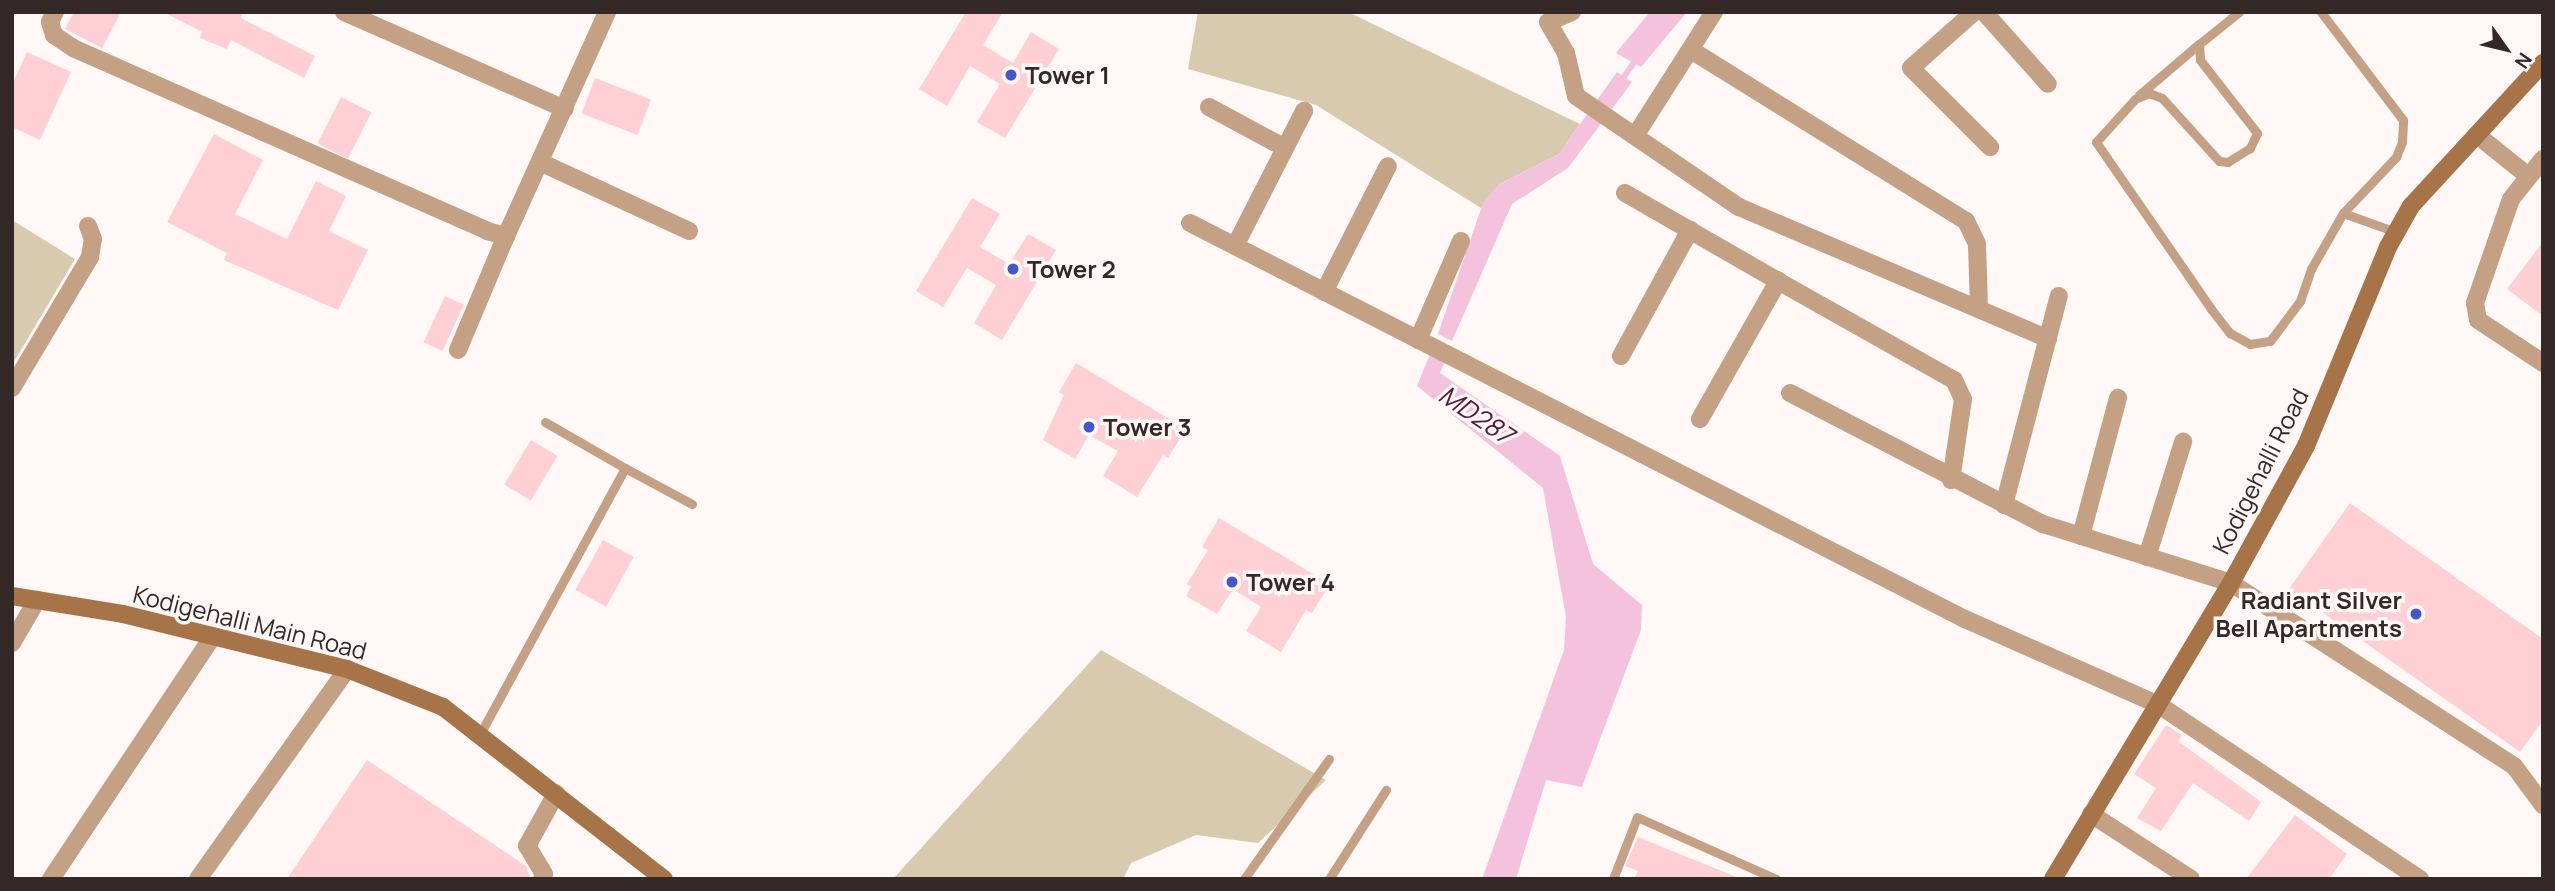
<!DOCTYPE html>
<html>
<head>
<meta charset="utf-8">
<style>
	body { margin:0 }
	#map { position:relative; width:2555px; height:891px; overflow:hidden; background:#fff8f6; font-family:Manrope,sans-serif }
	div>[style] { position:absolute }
	.green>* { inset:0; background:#d7caae }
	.water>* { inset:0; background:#f4c2dc }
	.stream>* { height:6px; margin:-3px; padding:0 3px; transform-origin:3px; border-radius:3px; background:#f4c2dc }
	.building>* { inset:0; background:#fecfd4; transform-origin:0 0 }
	.lane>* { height:9px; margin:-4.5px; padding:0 4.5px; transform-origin:4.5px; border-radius:4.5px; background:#c4a084 }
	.street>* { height:18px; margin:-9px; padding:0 9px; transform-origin:9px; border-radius:9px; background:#c4a084 }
	.secondary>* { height:18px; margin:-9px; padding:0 9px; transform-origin:9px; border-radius:9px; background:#a7744a }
	.dots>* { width:19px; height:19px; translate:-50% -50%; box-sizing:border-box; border:4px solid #fff8f6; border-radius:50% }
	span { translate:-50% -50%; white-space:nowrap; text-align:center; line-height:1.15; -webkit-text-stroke:7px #fff8f6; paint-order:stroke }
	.poi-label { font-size:24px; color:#342926; font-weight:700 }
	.left { translate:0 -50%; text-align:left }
	.right { translate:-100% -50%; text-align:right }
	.street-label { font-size:24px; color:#342926 }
	.water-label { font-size:26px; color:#541a3e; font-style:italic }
	.frame { position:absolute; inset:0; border:14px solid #342926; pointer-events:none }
	.north { position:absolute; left:2471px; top:14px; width:70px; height:70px; -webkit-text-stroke:5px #fff8f6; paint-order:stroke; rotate:124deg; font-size:19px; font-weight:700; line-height:28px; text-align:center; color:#342926 }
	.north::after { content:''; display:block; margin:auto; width:24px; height:32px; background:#342926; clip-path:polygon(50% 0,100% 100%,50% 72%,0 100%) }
</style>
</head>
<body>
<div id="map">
	<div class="green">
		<i style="clip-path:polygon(1198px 12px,1348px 12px,1580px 124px,1559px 154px,1498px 185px,1481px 208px,1316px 105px,1188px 69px)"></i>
		<i style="clip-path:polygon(12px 220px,75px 259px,12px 365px)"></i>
		<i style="clip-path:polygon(1101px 650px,1326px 780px,1258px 843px,1196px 835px,1131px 863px,1123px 879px,893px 879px)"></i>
	</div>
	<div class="water">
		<i style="clip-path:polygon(1650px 12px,1687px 12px,1641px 67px,1616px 53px)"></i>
		<i style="clip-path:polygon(1617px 72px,1632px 82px,1568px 168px,1512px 204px,1452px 341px,1438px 334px,1483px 203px,1498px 185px,1559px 154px)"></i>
		<i style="clip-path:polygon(1430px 354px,1445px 361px,1440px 373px,1560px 456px,1593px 564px,1642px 605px,1641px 630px,1582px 787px,1546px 780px,1516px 879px,1482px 879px,1564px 650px,1566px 617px,1543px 488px,1417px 386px)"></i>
	</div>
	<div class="stream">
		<i style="left:1621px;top:81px;width:28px;rotate:-55deg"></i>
	</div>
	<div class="building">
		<i style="clip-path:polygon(74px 12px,121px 12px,102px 48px,65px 29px)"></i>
		<i style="clip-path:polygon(163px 12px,243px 12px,241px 18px,315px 56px,304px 78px,231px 40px,227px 49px,200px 38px,202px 32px)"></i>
		<i style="clip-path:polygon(966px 12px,1003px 12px,983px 45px,1013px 63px,1031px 32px,1059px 49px,1005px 138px,977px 122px,1000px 84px,970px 66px,947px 106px,919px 89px)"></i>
		<i style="clip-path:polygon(27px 52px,71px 72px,40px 140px,12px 127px,12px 85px)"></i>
		<i style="left:595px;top:78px;width:60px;height:38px;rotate:21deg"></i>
		<i style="left:341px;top:97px;width:34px;height:52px;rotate:27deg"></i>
		<i style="clip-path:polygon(214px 134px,263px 160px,235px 214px,287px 239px,316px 181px,346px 196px,329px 231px,368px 250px,338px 310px,224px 260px,227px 253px,167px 222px)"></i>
		<i style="clip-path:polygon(972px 198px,1000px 214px,980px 247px,1009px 264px,1028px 234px,1056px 250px,1002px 340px,974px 323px,996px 285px,967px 268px,943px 307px,916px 291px)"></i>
		<i style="clip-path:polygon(2543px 242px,2543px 316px,2507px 289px)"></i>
		<i style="left:445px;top:296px;width:21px;height:51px;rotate:25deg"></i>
		<i style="clip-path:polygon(1076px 363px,1186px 429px,1168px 458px,1163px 455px,1137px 497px,1103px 476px,1118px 451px,1089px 435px,1075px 459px,1043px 440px,1064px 395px,1059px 392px)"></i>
		<i style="left:531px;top:440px;width:31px;height:52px;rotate:31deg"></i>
		<i style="clip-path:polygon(2350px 503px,2543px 639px,2543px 720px,2520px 752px,2289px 589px)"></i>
		<i style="clip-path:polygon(1219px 518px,1330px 584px,1312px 613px,1306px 610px,1281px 652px,1246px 631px,1261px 607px,1233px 589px,1217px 614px,1186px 596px,1191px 587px,1187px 584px,1208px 550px,1202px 547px)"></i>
		<i style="left:603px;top:540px;width:35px;height:57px;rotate:29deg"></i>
		<i style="clip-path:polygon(2166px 725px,2182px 735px,2178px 741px,2261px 802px,2249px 821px,2193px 783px,2161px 831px,2137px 818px,2156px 788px,2134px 774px)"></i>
		<i style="clip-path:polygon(367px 760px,526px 866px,531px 879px,287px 879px)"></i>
		<i style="clip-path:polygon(2295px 815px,2347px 854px,2329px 879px,2246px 879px)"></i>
		<i style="clip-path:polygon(1638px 837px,1739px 878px,1739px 879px,1634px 879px,1638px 871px,1625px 866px)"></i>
	</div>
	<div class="lane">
		<i style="left:2239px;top:12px;width:51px;rotate:141.3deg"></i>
		<i style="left:2199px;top:44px;width:16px;rotate:86deg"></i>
		<i style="left:2200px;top:60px;width:93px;rotate:52deg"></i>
		<i style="left:2257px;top:133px;width:17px;rotate:115deg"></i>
		<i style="left:2250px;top:148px;width:26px;rotate:148deg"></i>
		<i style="left:2228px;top:162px;width:9px;rotate:-174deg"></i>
		<i style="left:2219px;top:161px;width:85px;rotate:-132.1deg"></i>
		<i style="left:2162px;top:98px;width:14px;rotate:-159deg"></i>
		<i style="left:2149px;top:93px;width:15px;rotate:157deg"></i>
		<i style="left:2135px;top:99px;width:58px;rotate:132.2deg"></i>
		<i style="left:2096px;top:142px;width:203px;rotate:55.4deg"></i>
		<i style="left:2211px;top:309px;width:31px;rotate:52deg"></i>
		<i style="left:2230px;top:333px;width:23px;rotate:29deg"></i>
		<i style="left:2250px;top:344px;width:20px;rotate:-9deg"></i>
		<i style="left:2270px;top:341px;width:50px;rotate:-53.1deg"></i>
		<i style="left:2300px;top:301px;width:34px;rotate:-71deg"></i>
		<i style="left:2311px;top:269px;width:64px;rotate:-60.3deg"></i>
		<i style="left:2343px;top:213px;width:77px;rotate:-46.6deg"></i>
		<i style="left:2396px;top:157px;width:16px;rotate:-68deg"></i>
		<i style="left:2402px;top:142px;width:22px;rotate:-87deg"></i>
		<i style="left:2403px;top:120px;width:136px;rotate:-127.2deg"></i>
		<i style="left:2139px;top:95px;width:79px;rotate:-40.4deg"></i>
		<i style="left:2343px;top:213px;width:56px;rotate:19.7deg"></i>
		<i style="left:545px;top:422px;width:92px;rotate:29.9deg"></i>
		<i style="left:480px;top:734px;width:303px;rotate:-61.4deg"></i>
		<i style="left:625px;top:468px;width:76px;rotate:28.2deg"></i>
		<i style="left:1244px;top:879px;width:147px;rotate:-54.7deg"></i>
		<i style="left:1329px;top:879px;width:106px;rotate:-57.4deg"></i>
		<i style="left:1613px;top:879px;width:66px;rotate:-68.8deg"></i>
		<i style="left:1637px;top:817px;width:152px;rotate:24deg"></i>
	</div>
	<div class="street">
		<i style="left:55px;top:12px;width:11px;rotate:117deg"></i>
		<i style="left:50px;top:22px;width:14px;rotate:73deg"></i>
		<i style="left:54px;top:35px;width:23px;rotate:34deg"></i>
		<i style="left:73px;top:48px;width:453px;rotate:23.8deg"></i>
		<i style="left:487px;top:231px;width:20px;rotate:15deg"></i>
		<i style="left:506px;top:236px;width:246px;rotate:-65.7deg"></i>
		<i style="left:344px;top:12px;width:241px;rotate:23.7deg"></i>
		<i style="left:1572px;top:12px;width:26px;rotate:157deg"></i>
		<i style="left:1548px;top:22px;width:36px;rotate:60deg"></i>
		<i style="left:1566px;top:53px;width:44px;rotate:76.9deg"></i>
		<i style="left:1576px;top:96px;width:197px;rotate:34.3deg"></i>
		<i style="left:1739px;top:207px;width:336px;rotate:23.1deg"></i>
		<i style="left:1974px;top:12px;width:84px;rotate:138.4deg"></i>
		<i style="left:1911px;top:68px;width:112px;rotate:45deg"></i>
		<i style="left:1984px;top:12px;width:96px;rotate:48.4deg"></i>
		<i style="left:1691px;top:50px;width:324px;rotate:31.9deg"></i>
		<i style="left:1966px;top:221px;width:25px;rotate:64deg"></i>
		<i style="left:1977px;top:244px;width:65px;rotate:88.2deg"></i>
		<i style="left:1209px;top:107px;width:86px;rotate:28.3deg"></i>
		<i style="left:2477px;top:135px;width:64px;rotate:38.7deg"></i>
		<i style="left:1635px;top:136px;width:147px;rotate:-57.5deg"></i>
		<i style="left:2543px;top:159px;width:51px;rotate:128.7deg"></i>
		<i style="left:2511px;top:199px;width:110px;rotate:109.1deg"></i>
		<i style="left:2475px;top:303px;width:17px;rotate:80deg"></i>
		<i style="left:2478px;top:320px;width:78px;rotate:33.5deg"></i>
		<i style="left:542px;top:163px;width:162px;rotate:24.8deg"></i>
		<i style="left:1625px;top:193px;width:177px;rotate:29.9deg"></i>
		<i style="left:1190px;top:223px;width:870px;rotate:27.07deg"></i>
		<i style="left:1965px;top:619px;width:212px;rotate:23.9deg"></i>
		<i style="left:2159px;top:705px;width:314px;rotate:33.7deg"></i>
		<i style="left:1235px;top:246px;width:152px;rotate:-62.9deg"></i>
		<i style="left:1324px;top:292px;width:141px;rotate:-63.1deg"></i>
		<i style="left:1418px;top:340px;width:108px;rotate:-66.5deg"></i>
		<i style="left:458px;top:350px;width:124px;rotate:-67.2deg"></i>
		<i style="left:1621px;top:356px;width:144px;rotate:-61.3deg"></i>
		<i style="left:12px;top:388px;width:152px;rotate:-59.2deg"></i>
		<i style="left:90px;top:257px;width:18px;rotate:-81deg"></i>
		<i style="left:93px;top:239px;width:14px;rotate:-111deg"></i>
		<i style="left:1790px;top:393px;width:285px;rotate:27.4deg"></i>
		<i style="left:2043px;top:524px;width:197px;rotate:17.4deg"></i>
		<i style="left:2231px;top:583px;width:337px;rotate:32.9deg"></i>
		<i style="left:2514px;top:766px;width:49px;rotate:53.4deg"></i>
		<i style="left:1700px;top:419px;width:159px;rotate:-60.5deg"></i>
		<i style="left:1778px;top:281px;width:202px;rotate:29.4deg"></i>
		<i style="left:1954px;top:380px;width:21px;rotate:65deg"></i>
		<i style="left:1963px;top:399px;width:82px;rotate:98.4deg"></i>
		<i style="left:2004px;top:505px;width:216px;rotate:-75.3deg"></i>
		<i style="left:2081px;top:536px;width:143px;rotate:-75deg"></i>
		<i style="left:2147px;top:557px;width:121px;rotate:-72.6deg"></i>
		<i style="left:12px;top:643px;width:50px;rotate:-59.8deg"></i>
		<i style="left:2091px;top:814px;width:119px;rotate:33deg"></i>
		<i style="left:51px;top:879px;width:292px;rotate:-56.3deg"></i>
		<i style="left:198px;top:879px;width:257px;rotate:-54.6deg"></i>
		<i style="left:542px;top:879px;width:5px;rotate:-68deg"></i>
		<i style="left:544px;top:874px;width:33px;rotate:-121deg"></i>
		<i style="left:527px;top:846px;width:60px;rotate:-60.9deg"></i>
	</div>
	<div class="secondary">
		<i style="left:12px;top:596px;width:112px;rotate:9.2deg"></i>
		<i style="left:123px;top:614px;width:231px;rotate:13.8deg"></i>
		<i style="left:347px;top:669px;width:103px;rotate:21.6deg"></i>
		<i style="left:443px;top:707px;width:280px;rotate:37.9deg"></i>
		<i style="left:2053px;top:879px;width:345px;rotate:-59deg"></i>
		<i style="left:2231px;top:583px;width:156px;rotate:-61.3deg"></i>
		<i style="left:2306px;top:446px;width:215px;rotate:-67.6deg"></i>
		<i style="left:2388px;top:247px;width:47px;rotate:-60.7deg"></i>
		<i style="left:2411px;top:206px;width:195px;rotate:-47.3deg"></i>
	</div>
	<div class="dots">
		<i style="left:1011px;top:75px;background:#4756cb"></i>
		<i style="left:1013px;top:269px;background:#4756cb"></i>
		<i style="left:1089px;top:427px;background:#4756cb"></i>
		<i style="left:1232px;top:582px;background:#4756cb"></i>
		<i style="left:2416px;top:614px;background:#4756cb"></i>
	</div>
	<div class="poi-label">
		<span class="left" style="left:1025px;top:75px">Tower 1</span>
		<span class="left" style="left:1027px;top:269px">Tower 2</span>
		<span class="left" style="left:1103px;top:427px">Tower 3</span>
		<span class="left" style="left:1246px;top:582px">Tower 4</span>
		<span class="right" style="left:2402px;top:614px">Radiant Silver<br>Bell Apartments</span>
	</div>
	<div class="street-label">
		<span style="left:2260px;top:471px;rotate:-63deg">Kodigehalli Road</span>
		<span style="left:250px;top:622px;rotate:14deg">Kodigehalli Main Road</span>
	</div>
	<div class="water-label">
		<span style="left:1476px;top:415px;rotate:34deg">MD287</span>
	</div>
	<div class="frame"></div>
	<div class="north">N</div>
</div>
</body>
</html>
